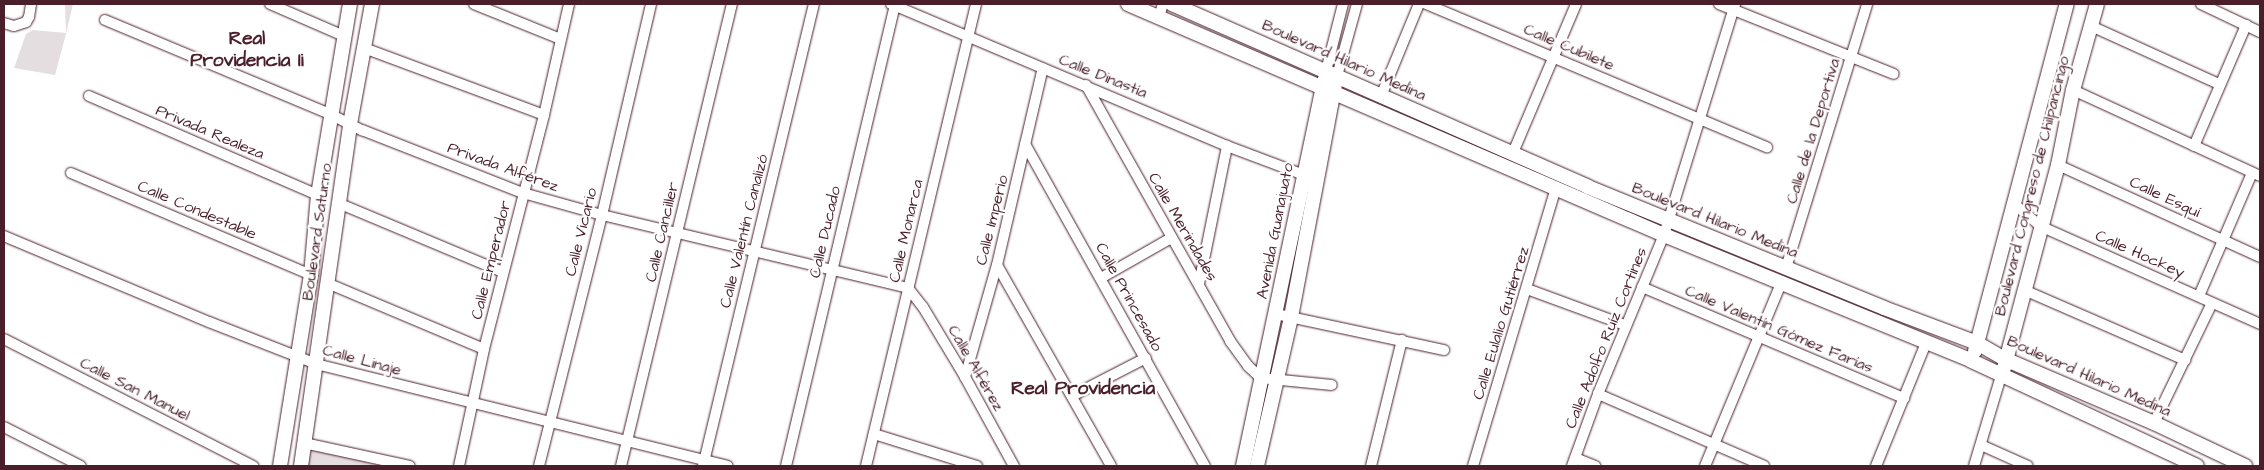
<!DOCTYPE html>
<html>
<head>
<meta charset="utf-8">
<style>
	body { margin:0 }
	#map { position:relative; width:2264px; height:470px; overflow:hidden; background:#fff; font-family:"Architects Daughter",sans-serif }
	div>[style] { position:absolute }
	.green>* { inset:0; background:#e5dee0 }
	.roads { filter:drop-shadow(0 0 1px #4a1f2b) drop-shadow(0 0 1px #4a1f2b) }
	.street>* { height:10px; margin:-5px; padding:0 5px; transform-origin:5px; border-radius:5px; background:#fff }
	.secondary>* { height:14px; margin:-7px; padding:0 7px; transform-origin:7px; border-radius:7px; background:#fff }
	span { translate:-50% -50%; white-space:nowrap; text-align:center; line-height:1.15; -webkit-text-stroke:4.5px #fff; paint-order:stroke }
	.street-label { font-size:16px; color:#4a1f2b }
	.quarter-label { font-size:19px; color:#4a1f2b; font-weight:700 }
	.frame { position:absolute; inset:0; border:5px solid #4a1f2b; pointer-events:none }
</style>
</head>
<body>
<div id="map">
	<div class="green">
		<i style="clip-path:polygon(65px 4px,73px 4px,66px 34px,55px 75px,14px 68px,26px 34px,33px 30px,66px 33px)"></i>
		<i style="clip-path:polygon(304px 443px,410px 466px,301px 466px)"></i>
	</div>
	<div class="roads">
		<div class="street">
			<i style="left:270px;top:4px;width:81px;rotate:23.4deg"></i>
			<i style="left:474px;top:4px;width:93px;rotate:22.1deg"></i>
			<i style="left:891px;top:4px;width:365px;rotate:22.9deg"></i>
			<i style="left:1227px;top:146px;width:82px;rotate:20.6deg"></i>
			<i style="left:1426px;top:4px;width:370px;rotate:22.8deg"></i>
			<i style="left:1719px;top:4px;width:188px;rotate:21.8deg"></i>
			<i style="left:2201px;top:4px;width:65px;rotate:25.4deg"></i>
			<i style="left:1159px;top:17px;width:14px;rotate:-73deg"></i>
			<i style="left:105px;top:20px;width:246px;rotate:22.7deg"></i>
			<i style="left:332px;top:115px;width:34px;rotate:27deg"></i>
			<i style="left:362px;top:130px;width:173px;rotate:21.4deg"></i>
			<i style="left:523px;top:193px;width:82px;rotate:15.6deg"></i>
			<i style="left:602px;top:215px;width:315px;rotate:13.4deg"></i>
			<i style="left:908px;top:288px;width:24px;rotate:52deg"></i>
			<i style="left:923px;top:307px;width:82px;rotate:59deg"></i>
			<i style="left:965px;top:377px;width:102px;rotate:61.2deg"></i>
			<i style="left:4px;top:23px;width:10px;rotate:17deg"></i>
			<i style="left:14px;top:26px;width:13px;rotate:-18deg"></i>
			<i style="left:26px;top:22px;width:6px;rotate:-59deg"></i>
			<i style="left:29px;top:17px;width:13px;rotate:-81deg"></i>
			<i style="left:2091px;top:26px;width:141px;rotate:24.4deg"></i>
			<i style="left:364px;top:48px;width:192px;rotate:20.4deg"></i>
			<i style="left:1326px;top:71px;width:69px;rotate:-75.8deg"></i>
			<i style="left:1337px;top:76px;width:75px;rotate:-74.5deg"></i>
			<i style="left:1086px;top:85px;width:294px;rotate:60.6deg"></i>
			<i style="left:1230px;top:341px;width:31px;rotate:54deg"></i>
			<i style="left:1248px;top:366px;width:18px;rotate:43deg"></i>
			<i style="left:1261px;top:378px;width:71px;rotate:5.6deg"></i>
			<i style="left:2073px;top:90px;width:206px;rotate:24.7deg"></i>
			<i style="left:89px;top:96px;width:249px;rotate:23.4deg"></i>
			<i style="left:1381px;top:96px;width:100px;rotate:-67.6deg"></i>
			<i style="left:1025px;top:144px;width:369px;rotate:60.8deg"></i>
			<i style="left:2194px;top:146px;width:132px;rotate:-66.7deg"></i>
			<i style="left:1512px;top:155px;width:164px;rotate:-67deg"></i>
			<i style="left:2058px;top:165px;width:222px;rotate:24.5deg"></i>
			<i style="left:71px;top:173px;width:261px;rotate:23deg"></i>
			<i style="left:338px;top:203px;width:179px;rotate:22.7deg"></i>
			<i style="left:2013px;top:203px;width:35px;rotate:40deg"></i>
			<i style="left:2040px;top:226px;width:241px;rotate:24deg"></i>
			<i style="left:4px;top:236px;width:222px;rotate:22.8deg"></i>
			<i style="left:209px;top:322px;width:115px;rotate:21.4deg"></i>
			<i style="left:316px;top:364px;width:424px;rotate:13.9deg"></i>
			<i style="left:997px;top:265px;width:231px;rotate:60.4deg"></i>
			<i style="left:1786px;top:268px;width:276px;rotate:-72.9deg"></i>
			<i style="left:1101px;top:278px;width:81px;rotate:-29.7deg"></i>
			<i style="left:327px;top:283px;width:170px;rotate:22.8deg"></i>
			<i style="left:1199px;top:284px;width:141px;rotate:-78.5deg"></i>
			<i style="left:1642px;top:287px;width:285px;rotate:23deg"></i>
			<i style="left:1527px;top:289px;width:104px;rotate:20.2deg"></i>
			<i style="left:2024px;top:290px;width:176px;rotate:23.5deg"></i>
			<i style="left:2199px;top:296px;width:134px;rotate:-66.7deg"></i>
			<i style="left:1276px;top:314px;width:172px;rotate:12.1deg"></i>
			<i style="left:4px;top:339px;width:280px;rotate:27deg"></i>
			<i style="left:965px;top:377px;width:116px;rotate:-74.1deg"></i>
			<i style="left:997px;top:265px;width:202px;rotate:-76.9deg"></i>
			<i style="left:1598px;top:394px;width:181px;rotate:23.4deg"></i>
			<i style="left:1072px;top:396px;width:83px;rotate:-27.2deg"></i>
			<i style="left:2154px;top:423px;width:133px;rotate:-64.2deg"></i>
			<i style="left:4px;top:427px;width:86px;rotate:26.9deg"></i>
			<i style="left:874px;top:434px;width:108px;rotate:17.3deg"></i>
			<i style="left:304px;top:443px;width:108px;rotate:12.2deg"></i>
			<i style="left:1981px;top:445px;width:51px;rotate:24.1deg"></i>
			<i style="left:1575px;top:458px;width:22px;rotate:22deg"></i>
			<i style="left:459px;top:466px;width:120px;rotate:-77.9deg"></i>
			<i style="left:484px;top:349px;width:242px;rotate:-75.6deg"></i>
			<i style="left:544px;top:115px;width:114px;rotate:-77.3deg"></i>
			<i style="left:539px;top:466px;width:259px;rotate:-75.9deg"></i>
			<i style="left:602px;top:215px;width:217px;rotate:-76.9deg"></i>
			<i style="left:621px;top:466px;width:475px;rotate:-76.5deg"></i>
			<i style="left:703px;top:466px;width:475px;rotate:-76.5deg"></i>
			<i style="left:786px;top:466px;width:473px;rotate:-76.7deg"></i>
			<i style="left:866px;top:466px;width:475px;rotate:-76.6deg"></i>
			<i style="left:1371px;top:466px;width:130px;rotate:-76.2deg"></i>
			<i style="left:1473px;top:466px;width:290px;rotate:-73.4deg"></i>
			<i style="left:1572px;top:466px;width:77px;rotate:-70.1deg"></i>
			<i style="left:1598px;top:394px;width:172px;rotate:-67.5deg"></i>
			<i style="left:1664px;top:235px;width:242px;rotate:-72.9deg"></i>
			<i style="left:1705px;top:466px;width:198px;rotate:-67.4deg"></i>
			<i style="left:1876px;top:466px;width:133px;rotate:-67.9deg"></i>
			<i style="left:1974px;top:466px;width:94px;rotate:-73.3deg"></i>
		</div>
		<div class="secondary">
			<i style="left:1128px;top:4px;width:584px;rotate:23.31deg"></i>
			<i style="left:1664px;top:235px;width:333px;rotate:22.2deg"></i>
			<i style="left:1972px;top:361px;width:248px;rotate:25deg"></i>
			<i style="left:1172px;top:4px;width:454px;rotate:23.7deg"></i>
			<i style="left:1588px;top:187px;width:320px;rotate:22.2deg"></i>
			<i style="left:1884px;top:308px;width:99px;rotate:20.6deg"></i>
			<i style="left:1977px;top:343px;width:34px;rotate:30deg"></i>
			<i style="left:2007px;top:360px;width:160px;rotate:23.2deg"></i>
			<i style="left:2154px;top:423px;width:101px;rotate:25.3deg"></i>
			<i style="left:1975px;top:351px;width:359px;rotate:-75.2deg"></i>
			<i style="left:2004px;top:368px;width:210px;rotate:-75.1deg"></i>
			<i style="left:2058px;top:165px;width:76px;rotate:-78.7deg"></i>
			<i style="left:2073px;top:90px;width:89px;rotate:-74.4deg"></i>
			<i style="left:280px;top:466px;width:193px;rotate:-80.8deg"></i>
			<i style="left:311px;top:275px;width:80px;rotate:-85deg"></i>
			<i style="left:318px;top:195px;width:194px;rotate:-80.5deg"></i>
			<i style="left:301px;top:466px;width:345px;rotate:-81.8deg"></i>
			<i style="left:350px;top:124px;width:122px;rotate:-79.6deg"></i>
			<i style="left:1243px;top:466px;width:394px;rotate:-78.1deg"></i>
			<i style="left:1257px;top:466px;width:153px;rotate:-77.1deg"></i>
			<i style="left:1291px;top:317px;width:236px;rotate:-79.3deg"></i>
		</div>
	</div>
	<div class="street-label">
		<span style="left:1569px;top:47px;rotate:23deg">Calle Cubilete</span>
		<span style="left:1344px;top:60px;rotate:24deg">Boulevard Hilario Medina</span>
		<span style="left:1103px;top:76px;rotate:22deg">Calle Dinastía</span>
		<span style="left:1813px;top:131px;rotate:-73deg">Calle de la Deportiva</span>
		<span style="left:210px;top:132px;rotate:23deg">Privada Realeza</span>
		<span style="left:503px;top:167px;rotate:20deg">Privada Alférez</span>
		<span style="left:2032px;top:186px;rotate:-76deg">Boulevard Congreso de Chilpancingo</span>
		<span style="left:2165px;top:197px;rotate:25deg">Calle Esquí</span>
		<span style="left:197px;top:210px;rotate:23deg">Calle Condestable</span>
		<span style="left:992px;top:220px;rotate:-76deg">Calle Imperio</span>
		<span style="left:1715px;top:220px;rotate:22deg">Boulevard Hilario Medina</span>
		<span style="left:1183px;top:227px;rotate:60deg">Calle Merindades</span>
		<span style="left:744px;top:231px;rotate:-76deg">Calle Valentín Canalizó</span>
		<span style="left:906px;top:231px;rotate:-77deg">Calle Monarca</span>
		<span style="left:1275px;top:231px;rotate:-79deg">Avenida Guanajuato</span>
		<span style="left:317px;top:232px;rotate:-82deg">Boulevard Saturno</span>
		<span style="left:581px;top:232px;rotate:-76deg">Calle Vicario</span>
		<span style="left:662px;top:232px;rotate:-77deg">Calle Canciller</span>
		<span style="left:825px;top:232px;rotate:-77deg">Calle Ducado</span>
		<span style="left:2140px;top:254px;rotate:24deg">Calle Hockey</span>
		<span style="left:491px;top:260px;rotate:-76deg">Calle Emperador</span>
		<span style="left:1129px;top:297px;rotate:61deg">Calle Princesado</span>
		<span style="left:1501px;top:323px;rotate:-73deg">Calle Eulalio Gutiérrez</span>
		<span style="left:1779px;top:329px;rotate:23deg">Calle Valentín Gómez Farías</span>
		<span style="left:1606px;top:338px;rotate:-68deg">Calle Adolfo Ruíz Cortines</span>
		<span style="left:362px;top:360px;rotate:15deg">Calle Linaje</span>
		<span style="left:976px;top:368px;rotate:60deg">Calle Alférez</span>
		<span style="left:2089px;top:376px;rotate:24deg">Boulevard Hilario Medina</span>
		<span style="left:135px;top:389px;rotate:27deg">Calle San Manuel</span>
	</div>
	<div class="quarter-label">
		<span style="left:247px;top:50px">Real<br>Providencia Ii</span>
		<span style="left:1083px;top:389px">Real Providencia</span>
	</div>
	<div class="frame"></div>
</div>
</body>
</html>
